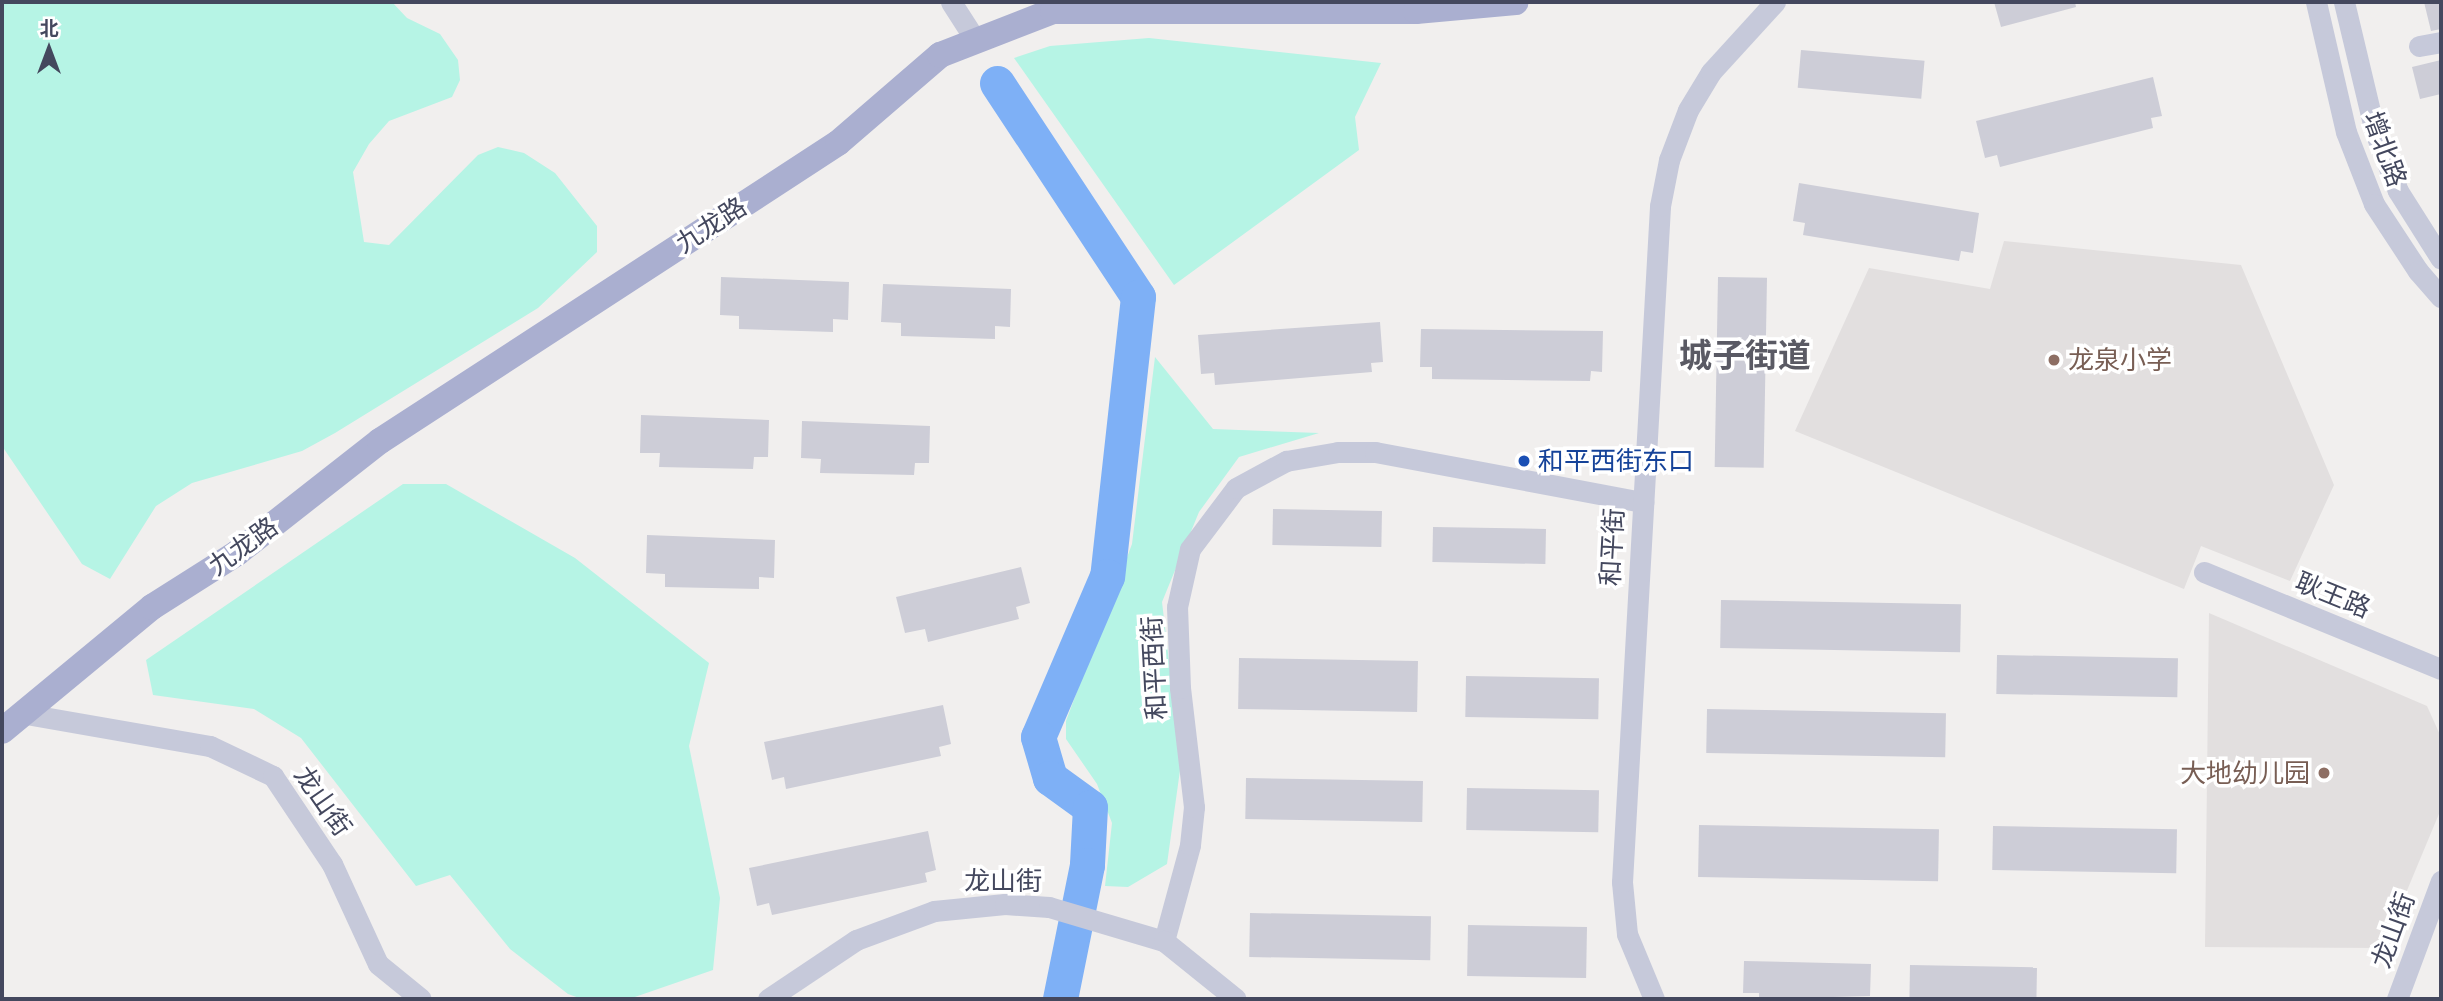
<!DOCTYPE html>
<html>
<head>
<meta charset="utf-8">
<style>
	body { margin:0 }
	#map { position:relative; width:2443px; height:1001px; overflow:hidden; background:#f1efee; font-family:"Titillium Web","Noto Sans SC",sans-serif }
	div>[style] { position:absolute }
	.education>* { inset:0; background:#e2dfdf }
	.green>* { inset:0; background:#b6f4e5 }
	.river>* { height:35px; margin:-17.5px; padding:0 17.5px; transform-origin:17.5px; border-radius:17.5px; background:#7eb0f6 }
	.building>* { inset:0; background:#cdcdd7; transform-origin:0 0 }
	.minor>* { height:21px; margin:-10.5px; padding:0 10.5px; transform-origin:10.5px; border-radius:10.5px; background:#c6c9da }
	.major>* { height:26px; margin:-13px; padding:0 13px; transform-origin:13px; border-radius:13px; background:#aaafd0 }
	.dots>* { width:19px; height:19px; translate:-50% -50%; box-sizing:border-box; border:4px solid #fff; border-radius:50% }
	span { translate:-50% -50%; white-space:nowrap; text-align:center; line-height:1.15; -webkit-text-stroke:7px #fff; paint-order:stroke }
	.street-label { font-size:26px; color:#44485e }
	.education-label { font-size:26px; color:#785e54 }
	.left { translate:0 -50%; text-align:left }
	.right { translate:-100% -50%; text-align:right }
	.transit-label { font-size:26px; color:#164399 }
	.district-label { font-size:33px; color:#5a5a64; font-weight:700 }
	.frame { position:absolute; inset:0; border:4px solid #44485e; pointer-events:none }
	.north { position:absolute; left:14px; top:14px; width:70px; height:70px; -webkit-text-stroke:5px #fff; paint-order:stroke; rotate:0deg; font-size:19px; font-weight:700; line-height:28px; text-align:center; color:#44485e }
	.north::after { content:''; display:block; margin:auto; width:24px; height:32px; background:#44485e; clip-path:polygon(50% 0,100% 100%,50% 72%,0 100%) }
</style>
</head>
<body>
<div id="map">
	<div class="education">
		<i style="clip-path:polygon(2004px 241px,2241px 265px,2334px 485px,2290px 581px,2201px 546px,2184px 589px,1795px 431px,1869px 268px,1990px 289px)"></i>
		<i style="clip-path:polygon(2209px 613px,2427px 706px,2441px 737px,2441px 809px,2383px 948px,2205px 947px)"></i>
	</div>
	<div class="green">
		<i style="clip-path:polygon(2px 2px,392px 2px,407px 18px,440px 34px,458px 60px,460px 80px,452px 97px,389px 121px,369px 144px,353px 172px,364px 242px,389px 245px,478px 155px,498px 147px,524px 153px,555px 173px,597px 226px,597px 252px,538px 308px,335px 433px,302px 451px,192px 483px,156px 506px,110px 579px,82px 564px,2px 446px)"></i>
		<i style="clip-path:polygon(1149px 38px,1381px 63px,1355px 117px,1359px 150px,1174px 285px,1014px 58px,1050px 46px)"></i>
		<i style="clip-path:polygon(1155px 357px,1213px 429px,1319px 433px,1239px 457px,1199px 512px,1162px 602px,1181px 763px,1167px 864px,1128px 887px,1105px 886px,1112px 823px,1097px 784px,1066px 739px,1066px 721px,1132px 544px)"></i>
		<i style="clip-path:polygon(403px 484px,446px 484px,575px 558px,709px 663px,689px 746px,720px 898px,713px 970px,629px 999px,582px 999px,568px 994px,510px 949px,450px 875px,416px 886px,301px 738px,254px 709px,153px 695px,146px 660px)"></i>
	</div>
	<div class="river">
		<i style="left:997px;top:83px;width:256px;rotate:56.6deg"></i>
		<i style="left:1138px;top:297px;width:281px;rotate:96.3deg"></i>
		<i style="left:1107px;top:576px;width:175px;rotate:113.2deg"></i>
		<i style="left:1038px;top:737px;width:43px;rotate:73.7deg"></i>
		<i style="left:1050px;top:778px;width:49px;rotate:35.9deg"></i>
		<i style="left:1090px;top:807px;width:58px;rotate:93deg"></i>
		<i style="left:1087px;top:865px;width:137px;rotate:101.4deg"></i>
	</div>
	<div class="building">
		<i style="clip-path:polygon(1994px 2px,2075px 2px,2076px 7px,2001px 27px)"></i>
		<i style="clip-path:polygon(2424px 2px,2441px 2px,2441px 29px,2431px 31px)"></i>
		<i style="left:1801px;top:50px;width:124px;height:38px;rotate:5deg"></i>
		<i style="clip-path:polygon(2441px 60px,2441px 94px,2420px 99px,2412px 67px)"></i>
		<i style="clip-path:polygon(2153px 77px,2162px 116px,2151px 118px,2153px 128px,2000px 167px,1997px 155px,1985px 158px,1976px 121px)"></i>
		<i style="clip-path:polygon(1799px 183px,1979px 213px,1973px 253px,1961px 251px,1959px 261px,1803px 235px,1805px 223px,1793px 221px)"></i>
		<i style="clip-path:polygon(721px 277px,849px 282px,848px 320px,833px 319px,833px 332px,739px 329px,739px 316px,720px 315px)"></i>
		<i style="left:1718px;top:277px;width:49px;height:190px;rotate:1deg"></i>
		<i style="clip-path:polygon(883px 284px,1011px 289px,1010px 327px,995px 326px,995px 339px,901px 336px,901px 323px,881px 322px)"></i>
		<i style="clip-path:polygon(1380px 322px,1383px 362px,1371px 363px,1372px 372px,1215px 385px,1214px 373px,1201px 374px,1198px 335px)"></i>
		<i style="clip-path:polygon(1421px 329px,1603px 331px,1602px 372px,1591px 371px,1590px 381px,1432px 379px,1432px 367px,1420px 367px)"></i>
		<i style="clip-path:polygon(641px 415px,769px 420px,768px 457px,754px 457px,753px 469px,659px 467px,660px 453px,640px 453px)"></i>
		<i style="clip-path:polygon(802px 421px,930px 426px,929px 463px,915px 463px,914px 475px,820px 473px,821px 459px,801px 458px)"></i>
		<i style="left:1273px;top:509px;width:109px;height:36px;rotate:1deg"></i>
		<i style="left:1433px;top:527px;width:113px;height:35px;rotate:1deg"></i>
		<i style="clip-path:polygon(647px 535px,775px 540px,774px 578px,759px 577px,759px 589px,665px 587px,665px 574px,646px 573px)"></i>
		<i style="clip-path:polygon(1021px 567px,1030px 603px,1016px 607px,1019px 619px,928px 642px,925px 629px,905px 633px,896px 597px)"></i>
		<i style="left:1721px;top:600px;width:240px;height:48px;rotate:1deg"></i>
		<i style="left:1997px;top:655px;width:181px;height:39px;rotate:1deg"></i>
		<i style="left:1239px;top:658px;width:179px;height:51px;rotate:1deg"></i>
		<i style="left:1466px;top:676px;width:133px;height:41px;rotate:1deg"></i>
		<i style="clip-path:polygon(943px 705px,951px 744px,939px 747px,941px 756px,786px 789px,784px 777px,772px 780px,764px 742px)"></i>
		<i style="left:1707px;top:709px;width:239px;height:44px;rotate:1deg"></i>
		<i style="left:1246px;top:778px;width:177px;height:41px;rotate:1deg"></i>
		<i style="left:1467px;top:788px;width:132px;height:42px;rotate:1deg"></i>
		<i style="left:1699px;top:825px;width:240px;height:52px;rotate:1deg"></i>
		<i style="left:1993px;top:826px;width:184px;height:44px;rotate:1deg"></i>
		<i style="clip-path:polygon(928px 831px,936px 870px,925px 873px,927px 882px,772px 915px,769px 903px,757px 906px,749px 868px)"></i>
		<i style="left:1250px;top:913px;width:181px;height:44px;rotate:1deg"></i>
		<i style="left:1468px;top:925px;width:119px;height:51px;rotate:1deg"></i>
		<i style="clip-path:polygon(1744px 961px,1871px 964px,1870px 996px,1759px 999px,1759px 993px,1743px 993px)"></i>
		<i style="left:1910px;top:965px;width:127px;height:32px;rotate:1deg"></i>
	</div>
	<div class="minor">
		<i style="left:951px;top:2px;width:46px;rotate:57.3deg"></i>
		<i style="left:2316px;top:2px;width:133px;rotate:77deg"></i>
		<i style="left:2346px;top:132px;width:77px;rotate:68.7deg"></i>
		<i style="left:2374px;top:204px;width:80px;rotate:56.7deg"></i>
		<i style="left:2418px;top:271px;width:35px;rotate:49deg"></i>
		<i style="left:2344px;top:2px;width:134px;rotate:76.6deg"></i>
		<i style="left:2375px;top:132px;width:63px;rotate:68.7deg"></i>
		<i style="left:2398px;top:191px;width:80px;rotate:57.7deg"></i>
		<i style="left:2419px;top:46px;width:22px;rotate:-10deg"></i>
		<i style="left:2204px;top:572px;width:256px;rotate:22.3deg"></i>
		<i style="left:26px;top:714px;width:187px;rotate:9.9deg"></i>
		<i style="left:210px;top:746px;width:70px;rotate:25.5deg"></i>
		<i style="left:273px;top:776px;width:106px;rotate:56.2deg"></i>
		<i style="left:332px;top:864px;width:110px;rotate:65.3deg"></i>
		<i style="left:378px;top:964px;width:55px;rotate:39.1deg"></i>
		<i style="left:1164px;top:941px;width:99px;rotate:-74.8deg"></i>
		<i style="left:1190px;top:845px;width:38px;rotate:-84deg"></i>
		<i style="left:1194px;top:807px;width:120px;rotate:-96.7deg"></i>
		<i style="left:1180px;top:688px;width:81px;rotate:-92.1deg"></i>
		<i style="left:1177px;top:607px;width:59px;rotate:-77.4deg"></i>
		<i style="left:1190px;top:549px;width:76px;rotate:-53deg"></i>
		<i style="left:1236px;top:488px;width:57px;rotate:-28.4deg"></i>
		<i style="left:1286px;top:461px;width:53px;rotate:-9.8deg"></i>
		<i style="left:1338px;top:452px;width:37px"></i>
		<i style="left:1375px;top:452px;width:273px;rotate:10.6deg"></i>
		<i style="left:768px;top:999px;width:106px;rotate:-33.8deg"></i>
		<i style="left:856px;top:940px;width:83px;rotate:-20.4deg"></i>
		<i style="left:934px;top:911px;width:71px;rotate:-5.6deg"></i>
		<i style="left:1005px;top:904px;width:44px;rotate:3.9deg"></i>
		<i style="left:1049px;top:907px;width:120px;rotate:16.5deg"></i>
		<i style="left:1164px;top:941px;width:92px;rotate:38.9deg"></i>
		<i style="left:1654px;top:999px;width:70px;rotate:-112.6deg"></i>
		<i style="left:1627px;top:934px;width:52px;rotate:-95.5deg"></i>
		<i style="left:1622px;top:882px;width:677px;rotate:-86.78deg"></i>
		<i style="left:1660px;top:206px;width:47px;rotate:-78.9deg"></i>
		<i style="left:1669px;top:160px;width:53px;rotate:-69.2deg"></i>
		<i style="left:1688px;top:110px;width:44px;rotate:-58.8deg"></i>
		<i style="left:1711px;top:72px;width:95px;rotate:-47.6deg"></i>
		<i style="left:2397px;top:999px;width:126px;rotate:-69.6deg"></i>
	</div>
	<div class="major">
		<i style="left:2px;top:731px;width:195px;rotate:-39.6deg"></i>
		<i style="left:152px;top:607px;width:101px;rotate:-32.4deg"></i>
		<i style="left:237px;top:553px;width:182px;rotate:-38.1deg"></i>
		<i style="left:380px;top:441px;width:546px;rotate:-33.05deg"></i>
		<i style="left:838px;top:143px;width:135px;rotate:-40.8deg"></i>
		<i style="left:940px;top:55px;width:121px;rotate:-21.3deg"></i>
		<i style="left:1053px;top:11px;width:363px"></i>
		<i style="left:1416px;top:11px;width:100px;rotate:-5.1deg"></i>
	</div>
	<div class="dots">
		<i style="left:2054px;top:360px;background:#8d6e63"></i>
		<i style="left:1524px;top:461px;background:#1a4fb4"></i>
		<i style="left:2324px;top:773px;background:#8d6e63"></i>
	</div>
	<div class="street-label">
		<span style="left:2385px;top:149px;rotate:70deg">增北路</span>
		<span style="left:711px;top:225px;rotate:-33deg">九龙路</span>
		<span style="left:243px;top:546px;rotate:-36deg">九龙路</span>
		<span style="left:1612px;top:547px;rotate:-87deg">和平街</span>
		<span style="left:2333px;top:595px;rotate:22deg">耿王路</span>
		<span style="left:1154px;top:668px;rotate:-93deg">和平西街</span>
		<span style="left:323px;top:801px;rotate:55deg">龙山街</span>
		<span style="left:1003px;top:881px">龙山街</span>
		<span style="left:2393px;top:930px;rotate:-70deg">龙山街</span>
	</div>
	<div class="education-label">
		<span class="left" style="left:2068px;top:360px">龙泉小学</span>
		<span class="right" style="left:2310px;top:773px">大地幼儿园</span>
	</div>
	<div class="transit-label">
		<span class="left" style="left:1538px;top:461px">和平西街东口</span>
	</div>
	<div class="district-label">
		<span style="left:1745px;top:356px">城子街道</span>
	</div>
	<div class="frame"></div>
	<div class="north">北</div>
</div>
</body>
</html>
